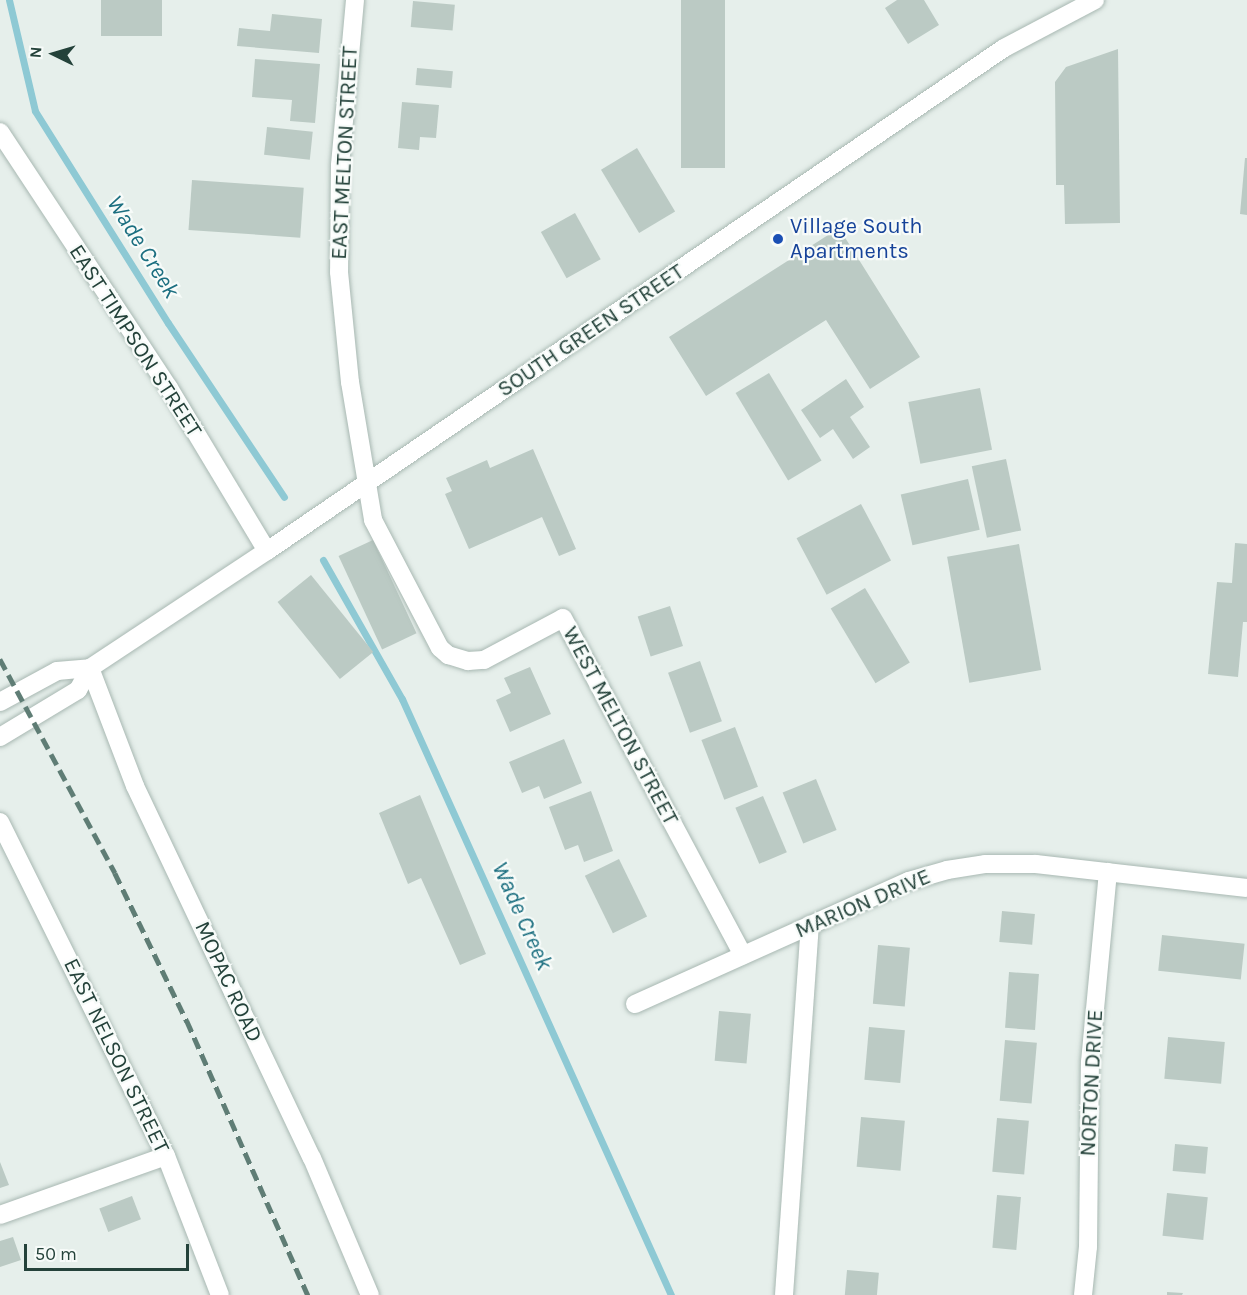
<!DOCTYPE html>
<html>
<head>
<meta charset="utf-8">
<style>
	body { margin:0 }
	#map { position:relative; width:1247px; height:1295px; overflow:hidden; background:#e6efeb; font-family:Karla,sans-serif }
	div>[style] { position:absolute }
	.stream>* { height:7px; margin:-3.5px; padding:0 3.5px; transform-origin:3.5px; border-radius:3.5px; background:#8ec9d4 }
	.building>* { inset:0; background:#bbcac4; transform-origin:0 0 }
	.roads { filter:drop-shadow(0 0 2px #a8b8b2) drop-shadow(0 0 2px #a8b8b2) }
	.minor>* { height:18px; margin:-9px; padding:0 9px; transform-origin:9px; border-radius:9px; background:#fff }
	.rail>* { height:4.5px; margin-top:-2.25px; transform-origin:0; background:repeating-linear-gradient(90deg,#5f7d75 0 12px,transparent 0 18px) }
	.dots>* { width:16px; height:16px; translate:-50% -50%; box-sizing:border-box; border:3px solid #f7fbf9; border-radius:50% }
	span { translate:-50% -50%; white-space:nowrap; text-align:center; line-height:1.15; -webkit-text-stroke:4.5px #f7fbf9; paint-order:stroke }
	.street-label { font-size:22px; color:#24423a }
	.transit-label { font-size:22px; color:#164399 }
	.left { translate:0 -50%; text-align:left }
	.water-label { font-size:24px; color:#1c6f80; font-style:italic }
	.north { position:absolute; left:24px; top:24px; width:60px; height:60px; -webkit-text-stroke:4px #f7fbf9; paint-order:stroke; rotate:275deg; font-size:16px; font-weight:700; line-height:24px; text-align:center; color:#24423a }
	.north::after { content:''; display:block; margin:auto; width:21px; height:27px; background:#24423a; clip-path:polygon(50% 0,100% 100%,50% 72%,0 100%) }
	.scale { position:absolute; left:24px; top:1244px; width:165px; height:27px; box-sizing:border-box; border:3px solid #24423a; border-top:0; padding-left:8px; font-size:18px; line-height:21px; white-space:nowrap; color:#24423a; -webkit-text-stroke:4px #f7fbf9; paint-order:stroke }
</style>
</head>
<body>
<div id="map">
	<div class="stream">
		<i style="left:9px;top:0;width:114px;rotate:76.8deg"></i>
		<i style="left:35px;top:111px;width:250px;rotate:57.9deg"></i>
		<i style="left:168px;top:323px;width:209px;rotate:56.3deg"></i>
		<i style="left:323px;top:560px;width:160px;rotate:60.4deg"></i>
		<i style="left:402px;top:699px;width:654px;rotate:65.71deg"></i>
	</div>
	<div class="building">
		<i style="left:101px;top:0;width:61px;height:36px"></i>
		<i style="left:681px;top:0;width:44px;height:168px"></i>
		<i style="clip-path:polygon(897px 0,924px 0,939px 25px,908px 44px,885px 8px)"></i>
		<i style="left:413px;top:1px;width:42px;height:26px;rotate:5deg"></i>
		<i style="clip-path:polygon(272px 14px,322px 19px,319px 53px,237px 46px,239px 28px,270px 31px)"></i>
		<i style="clip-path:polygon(1118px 49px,1120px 223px,1065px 224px,1064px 185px,1056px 185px,1055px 82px,1066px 67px)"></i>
		<i style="clip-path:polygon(255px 59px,320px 64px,315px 123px,290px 121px,292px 100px,252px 97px)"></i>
		<i style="left:417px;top:68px;width:36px;height:17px;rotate:5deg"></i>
		<i style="clip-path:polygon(402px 102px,439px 105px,436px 138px,420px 137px,419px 150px,398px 148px)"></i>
		<i style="left:267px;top:127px;width:46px;height:28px;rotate:6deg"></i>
		<i style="left:637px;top:148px;width:74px;height:42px;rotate:59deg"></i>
		<i style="clip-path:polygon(1245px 158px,1247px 158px,1247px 215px,1240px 214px)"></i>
		<i style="left:192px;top:180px;width:112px;height:50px;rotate:4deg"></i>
		<i style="left:575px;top:213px;width:53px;height:39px;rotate:61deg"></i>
		<i style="clip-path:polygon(839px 228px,920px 357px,870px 389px,826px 320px,706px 396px,669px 337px)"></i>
		<i style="left:769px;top:373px;width:102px;height:39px;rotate:59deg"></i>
		<i style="clip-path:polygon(846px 379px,864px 407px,850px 417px,870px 447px,853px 459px,833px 429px,820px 438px,801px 410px)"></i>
		<i style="left:980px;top:388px;width:63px;height:73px;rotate:79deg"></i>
		<i style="clip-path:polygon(533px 449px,576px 549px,559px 556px,542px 517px,469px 549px,445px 494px,452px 491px,446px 478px,487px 460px,490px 468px)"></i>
		<i style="left:1006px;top:459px;width:73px;height:35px;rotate:78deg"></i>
		<i style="left:968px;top:479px;width:52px;height:69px;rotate:77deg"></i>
		<i style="left:861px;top:504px;width:64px;height:73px;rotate:62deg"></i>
		<i style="left:373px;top:540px;width:103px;height:38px;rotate:65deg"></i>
		<i style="clip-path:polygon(1235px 543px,1247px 544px,1247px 622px,1243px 622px,1238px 677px,1208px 674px,1217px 582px,1232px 583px)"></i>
		<i style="left:1019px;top:544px;width:128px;height:73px;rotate:80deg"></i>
		<i style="left:311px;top:575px;width:99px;height:43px;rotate:51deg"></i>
		<i style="left:865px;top:588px;width:87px;height:40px;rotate:59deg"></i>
		<i style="left:670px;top:606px;width:42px;height:34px;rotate:72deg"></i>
		<i style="left:700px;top:661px;width:64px;height:34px;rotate:70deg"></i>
		<i style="clip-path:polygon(530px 667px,551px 714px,510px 732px,496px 700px,511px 693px,504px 678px)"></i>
		<i style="left:735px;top:727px;width:64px;height:36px;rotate:69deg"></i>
		<i style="clip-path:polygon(564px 739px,582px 783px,544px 799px,539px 786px,522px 793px,509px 762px)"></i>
		<i style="left:816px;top:779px;width:55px;height:36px;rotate:68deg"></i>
		<i style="clip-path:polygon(591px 791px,613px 851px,584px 862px,578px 845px,565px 850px,549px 807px)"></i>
		<i style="clip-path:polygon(420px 795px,486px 954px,460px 965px,421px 878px,408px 884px,379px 813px)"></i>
		<i style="left:763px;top:796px;width:61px;height:30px;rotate:67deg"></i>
		<i style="left:619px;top:859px;width:64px;height:38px;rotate:64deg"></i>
		<i style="left:1002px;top:911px;width:33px;height:31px;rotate:5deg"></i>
		<i style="left:1162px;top:935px;width:83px;height:36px;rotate:6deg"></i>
		<i style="left:878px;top:945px;width:32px;height:59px;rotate:5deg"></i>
		<i style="left:1009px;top:972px;width:30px;height:56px;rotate:4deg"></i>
		<i style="left:719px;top:1011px;width:32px;height:50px;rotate:5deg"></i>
		<i style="left:869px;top:1027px;width:36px;height:53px;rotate:5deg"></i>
		<i style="left:1168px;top:1037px;width:57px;height:42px;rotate:5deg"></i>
		<i style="left:1005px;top:1040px;width:32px;height:61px;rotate:5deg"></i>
		<i style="left:861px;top:1117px;width:44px;height:50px;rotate:5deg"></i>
		<i style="left:997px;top:1118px;width:32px;height:54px;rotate:5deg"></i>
		<i style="left:1175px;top:1144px;width:33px;height:27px;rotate:5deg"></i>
		<i style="clip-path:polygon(0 1162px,9px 1185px,0 1188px)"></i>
		<i style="left:1167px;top:1193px;width:41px;height:43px;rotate:6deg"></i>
		<i style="left:997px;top:1195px;width:24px;height:53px;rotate:5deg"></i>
		<i style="left:132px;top:1196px;width:25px;height:35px;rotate:69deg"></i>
		<i style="clip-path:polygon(13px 1237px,21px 1260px,0 1267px,0 1241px)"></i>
		<i style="left:847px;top:1270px;width:32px;height:25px;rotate:5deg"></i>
		<i style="clip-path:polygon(1167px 1292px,1183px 1293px,1182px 1295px,1167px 1295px)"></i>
	</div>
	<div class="roads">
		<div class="minor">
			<i style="left:355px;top:0;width:166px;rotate:95.2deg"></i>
			<i style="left:340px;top:165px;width:107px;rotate:90.5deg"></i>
			<i style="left:339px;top:272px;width:111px;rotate:84.3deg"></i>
			<i style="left:350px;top:382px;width:140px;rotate:80.5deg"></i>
			<i style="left:373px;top:520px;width:144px;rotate:62.4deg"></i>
			<i style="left:440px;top:648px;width:11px;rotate:41deg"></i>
			<i style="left:448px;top:655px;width:21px;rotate:17deg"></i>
			<i style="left:468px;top:661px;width:16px;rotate:-4deg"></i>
			<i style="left:484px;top:660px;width:89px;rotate:-28deg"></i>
			<i style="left:563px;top:618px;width:382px;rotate:61.9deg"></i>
			<i style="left:0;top:132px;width:307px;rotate:56.6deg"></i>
			<i style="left:169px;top:388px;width:190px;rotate:59deg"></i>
			<i style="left:90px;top:668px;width:126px;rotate:69.1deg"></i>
			<i style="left:135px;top:786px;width:412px;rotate:64.6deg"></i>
			<i style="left:312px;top:1158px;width:149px;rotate:67.1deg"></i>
			<i style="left:0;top:702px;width:65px;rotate:-28.5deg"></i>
			<i style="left:57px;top:671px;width:33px;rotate:-5deg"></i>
			<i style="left:90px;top:668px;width:212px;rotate:-33.5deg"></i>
			<i style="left:267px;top:551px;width:892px;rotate:-34.31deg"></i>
			<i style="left:1004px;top:48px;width:103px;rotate:-27.8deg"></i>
			<i style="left:0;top:737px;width:91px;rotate:-31.1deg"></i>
			<i style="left:78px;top:690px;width:25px;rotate:-61deg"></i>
			<i style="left:0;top:822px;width:373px;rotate:63.6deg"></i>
			<i style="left:166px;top:1156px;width:149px;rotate:68.8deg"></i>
			<i style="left:635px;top:1004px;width:300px;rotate:-24.2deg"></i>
			<i style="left:909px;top:881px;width:40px;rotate:-16deg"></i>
			<i style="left:947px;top:870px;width:38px;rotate:-9deg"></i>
			<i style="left:985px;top:864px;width:51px"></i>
			<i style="left:1036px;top:864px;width:212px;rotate:6.5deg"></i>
			<i style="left:0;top:1215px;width:176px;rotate:-19.6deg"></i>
			<i style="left:784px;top:1295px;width:371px;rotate:-86deg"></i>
			<i style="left:1083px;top:1295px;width:48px;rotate:-84.1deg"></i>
			<i style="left:1088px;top:1247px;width:185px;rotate:-89.4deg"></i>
			<i style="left:1090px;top:1062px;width:191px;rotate:-84.6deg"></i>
		</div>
	</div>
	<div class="rail">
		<i style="left:0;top:659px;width:243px;rotate:61.7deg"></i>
		<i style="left:115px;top:873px;width:165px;rotate:64.1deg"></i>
		<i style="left:187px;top:1021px;width:300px;rotate:66.2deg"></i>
	</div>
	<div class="dots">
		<i style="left:778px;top:239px;background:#1a4fb4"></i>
	</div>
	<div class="street-label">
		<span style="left:345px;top:153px;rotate:-87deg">EAST MELTON STREET</span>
		<span style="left:591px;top:331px;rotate:-34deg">SOUTH GREEN STREET</span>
		<span style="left:135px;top:341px;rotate:57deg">EAST TIMPSON STREET</span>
		<span style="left:620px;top:726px;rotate:62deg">WEST MELTON STREET</span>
		<span style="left:863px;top:904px;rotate:-23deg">MARION DRIVE</span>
		<span style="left:228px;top:982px;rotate:65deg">MOPAC ROAD</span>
		<span style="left:116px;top:1056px;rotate:64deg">EAST NELSON STREET</span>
		<span style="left:1092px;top:1083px;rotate:-87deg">NORTON DRIVE</span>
	</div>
	<div class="transit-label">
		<span class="left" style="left:790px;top:239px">Village South<br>Apartments</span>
	</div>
	<div class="water-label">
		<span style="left:143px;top:247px;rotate:58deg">Wade Creek</span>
		<span style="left:522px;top:916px;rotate:66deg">Wade Creek</span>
	</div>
	<div class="north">N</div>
	<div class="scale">50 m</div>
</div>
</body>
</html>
